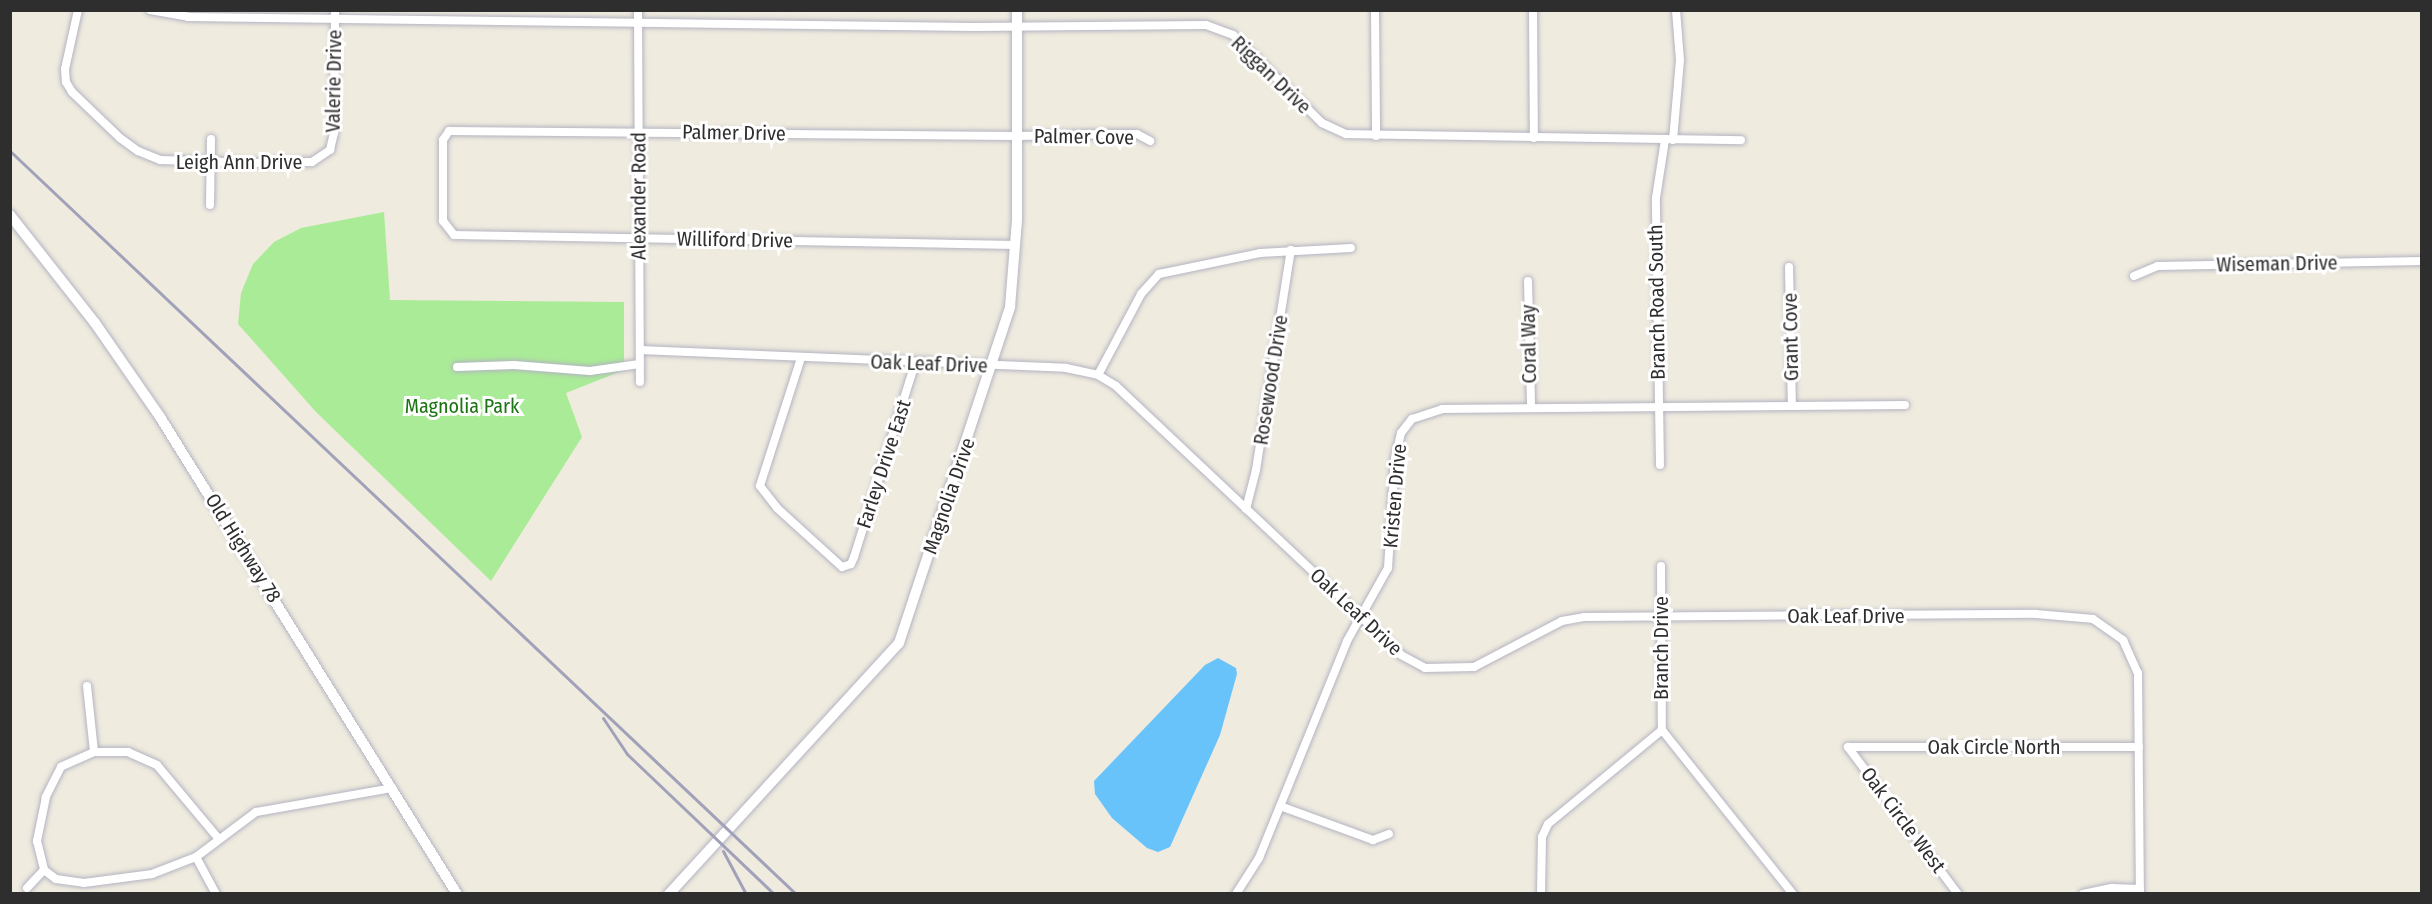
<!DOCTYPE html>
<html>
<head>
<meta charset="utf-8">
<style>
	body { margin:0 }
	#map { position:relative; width:2432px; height:904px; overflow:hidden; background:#f0ebdf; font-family:"Fira Sans Condensed",sans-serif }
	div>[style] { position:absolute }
	.green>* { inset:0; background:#aaeb97 }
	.water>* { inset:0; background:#69c3fb }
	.roads { filter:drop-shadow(0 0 2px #b3b4c2) drop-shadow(0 0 2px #b3b4c2) }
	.minor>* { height:8px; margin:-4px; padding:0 4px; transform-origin:4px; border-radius:4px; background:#fff }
	.tertiary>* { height:10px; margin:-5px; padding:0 5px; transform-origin:5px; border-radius:5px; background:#fff }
	.secondary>* { height:10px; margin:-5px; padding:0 5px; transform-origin:5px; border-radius:5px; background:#fff }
	.rail>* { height:3px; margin:-1.5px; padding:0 1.5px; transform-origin:1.5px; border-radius:1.5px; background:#a1a1ba }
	span { translate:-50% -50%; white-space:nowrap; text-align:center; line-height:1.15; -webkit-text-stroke:6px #fff; paint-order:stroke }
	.street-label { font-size:20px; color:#2e2e2e }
	.park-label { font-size:20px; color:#1c7513 }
	.frame { position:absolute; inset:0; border:12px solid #2e2e2e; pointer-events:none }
</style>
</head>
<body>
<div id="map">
	<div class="green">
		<i style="clip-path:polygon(384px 212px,390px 300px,624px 302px,624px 370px,566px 393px,582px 437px,491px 581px,316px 412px,238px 324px,241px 293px,253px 264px,274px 242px,301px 228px)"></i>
	</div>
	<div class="water">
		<i style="clip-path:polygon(1218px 658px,1236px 668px,1237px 674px,1220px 735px,1170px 847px,1158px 852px,1147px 848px,1112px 818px,1095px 794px,1094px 781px,1205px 665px)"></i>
	</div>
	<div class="roads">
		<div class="minor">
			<i style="left:78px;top:10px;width:60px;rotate:102.4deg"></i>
			<i style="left:65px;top:69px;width:13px;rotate:86deg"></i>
			<i style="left:66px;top:82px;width:12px;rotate:59deg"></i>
			<i style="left:72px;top:92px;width:66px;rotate:43.8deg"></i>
			<i style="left:120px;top:138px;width:22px;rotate:36deg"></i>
			<i style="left:138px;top:151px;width:24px;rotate:22deg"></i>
			<i style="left:160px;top:160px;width:97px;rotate:1.8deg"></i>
			<i style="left:257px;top:163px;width:55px;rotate:-1deg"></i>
			<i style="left:312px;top:162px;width:22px;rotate:-34deg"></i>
			<i style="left:330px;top:150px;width:17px;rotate:-77deg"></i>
			<i style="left:334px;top:133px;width:123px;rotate:-89.5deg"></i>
			<i style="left:150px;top:10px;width:39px;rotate:10deg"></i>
			<i style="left:188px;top:17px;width:785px;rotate:0.73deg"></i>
			<i style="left:973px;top:27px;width:233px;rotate:-0.5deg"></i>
			<i style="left:1206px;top:25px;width:29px;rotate:20deg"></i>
			<i style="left:1233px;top:35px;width:125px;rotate:44.7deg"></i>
			<i style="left:1322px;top:123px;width:26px;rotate:25deg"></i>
			<i style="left:1346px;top:134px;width:395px;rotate:0.9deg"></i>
			<i style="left:638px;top:10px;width:372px;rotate:89.7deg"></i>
			<i style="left:1375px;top:10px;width:126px;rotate:89.5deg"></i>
			<i style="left:1533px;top:10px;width:128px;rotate:89.6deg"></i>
			<i style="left:1673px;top:140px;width:80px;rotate:-85deg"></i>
			<i style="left:1680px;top:60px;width:50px;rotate:-94.6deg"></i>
			<i style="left:210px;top:205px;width:66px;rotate:-89.1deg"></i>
			<i style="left:1016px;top:245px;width:562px;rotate:-178.98deg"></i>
			<i style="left:454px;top:235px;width:18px;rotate:-128deg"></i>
			<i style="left:443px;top:221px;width:81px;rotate:-90deg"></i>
			<i style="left:443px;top:140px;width:11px;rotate:-56deg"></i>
			<i style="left:449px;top:131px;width:569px;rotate:0.5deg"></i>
			<i style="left:1018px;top:136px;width:92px;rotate:-1.2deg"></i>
			<i style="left:1110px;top:134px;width:27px"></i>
			<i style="left:1137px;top:134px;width:15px;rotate:28deg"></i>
			<i style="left:1789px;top:267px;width:139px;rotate:88.8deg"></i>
			<i style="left:2134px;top:276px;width:26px;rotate:-23deg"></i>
			<i style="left:2158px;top:266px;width:264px;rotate:-1.1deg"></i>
			<i style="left:1528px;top:281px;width:126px;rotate:88.6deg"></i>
			<i style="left:640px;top:350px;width:426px;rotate:2.4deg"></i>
			<i style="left:1066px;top:368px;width:33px;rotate:12deg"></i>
			<i style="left:1098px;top:375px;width:21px;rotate:31deg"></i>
			<i style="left:1116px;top:386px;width:392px;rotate:43.3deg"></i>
			<i style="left:1401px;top:655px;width:27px;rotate:28deg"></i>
			<i style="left:1425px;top:668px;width:49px;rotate:-1.2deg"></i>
			<i style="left:1474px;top:667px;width:99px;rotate:-27.6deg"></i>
			<i style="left:1562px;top:621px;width:22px;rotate:-10deg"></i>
			<i style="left:1584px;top:617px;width:452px;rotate:-0.4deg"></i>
			<i style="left:2036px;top:614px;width:57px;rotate:5deg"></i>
			<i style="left:2093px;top:619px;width:37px;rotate:35deg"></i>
			<i style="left:2123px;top:640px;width:36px;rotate:66deg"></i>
			<i style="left:2138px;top:673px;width:221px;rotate:89.5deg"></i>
			<i style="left:801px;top:358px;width:134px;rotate:107.8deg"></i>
			<i style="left:760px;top:486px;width:28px;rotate:52deg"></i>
			<i style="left:777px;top:508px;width:88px;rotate:42.2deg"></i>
			<i style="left:842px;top:567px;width:9px;rotate:-18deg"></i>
			<i style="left:851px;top:564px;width:8px;rotate:-67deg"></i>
			<i style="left:854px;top:557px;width:203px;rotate:-72.5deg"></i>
			<i style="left:457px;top:367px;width:57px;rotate:-2deg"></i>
			<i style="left:514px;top:365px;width:76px;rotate:4.5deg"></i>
			<i style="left:590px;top:371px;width:50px;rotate:-8deg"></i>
			<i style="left:1098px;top:375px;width:92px;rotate:-62deg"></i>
			<i style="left:1141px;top:294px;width:27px;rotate:-48deg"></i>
			<i style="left:1159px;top:274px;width:103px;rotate:-11.7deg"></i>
			<i style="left:1260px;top:253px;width:91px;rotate:-3.1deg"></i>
			<i style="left:1660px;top:465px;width:267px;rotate:-90.9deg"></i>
			<i style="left:1656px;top:198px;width:59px;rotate:-81.2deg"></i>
			<i style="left:1246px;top:509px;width:40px;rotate:-75.6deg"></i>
			<i style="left:1256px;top:470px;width:223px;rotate:-81deg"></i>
			<i style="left:1661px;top:566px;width:164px;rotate:89.7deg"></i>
			<i style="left:87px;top:686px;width:66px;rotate:83.9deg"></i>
			<i style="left:1662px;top:730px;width:210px;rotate:51.4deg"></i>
			<i style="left:1848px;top:747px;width:291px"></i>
			<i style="left:1848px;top:747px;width:184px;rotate:53.2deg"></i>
			<i style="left:1280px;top:806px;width:99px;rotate:20.1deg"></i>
			<i style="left:1373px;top:840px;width:17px;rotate:-21deg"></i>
			<i style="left:218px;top:838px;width:95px;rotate:-129.9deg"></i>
			<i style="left:157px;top:765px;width:32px;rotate:-156deg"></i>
			<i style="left:128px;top:752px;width:34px;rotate:180deg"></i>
			<i style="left:94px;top:752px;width:36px;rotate:156deg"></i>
			<i style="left:61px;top:767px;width:34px;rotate:117deg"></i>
			<i style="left:46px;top:797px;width:45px;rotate:101.6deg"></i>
			<i style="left:37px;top:841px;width:30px;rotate:76deg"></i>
			<i style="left:44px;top:870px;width:15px;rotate:37deg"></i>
			<i style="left:56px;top:879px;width:28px;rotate:8deg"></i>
			<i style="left:84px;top:883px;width:69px;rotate:-7.5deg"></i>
			<i style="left:152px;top:874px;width:47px;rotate:-21.1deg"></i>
			<i style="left:196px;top:857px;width:75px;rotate:-36.9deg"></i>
			<i style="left:256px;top:812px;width:138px;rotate:-10deg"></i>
			<i style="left:196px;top:857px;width:42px;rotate:61.6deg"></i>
			<i style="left:27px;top:888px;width:25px;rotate:-47deg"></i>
			<i style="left:1236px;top:894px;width:43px;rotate:-57.4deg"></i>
			<i style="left:1259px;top:858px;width:234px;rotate:-67.9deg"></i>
			<i style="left:1347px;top:641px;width:84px;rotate:-60.7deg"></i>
			<i style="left:1388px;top:568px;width:109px;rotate:-86.3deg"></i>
			<i style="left:1395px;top:459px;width:27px;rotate:-77deg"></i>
			<i style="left:1401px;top:433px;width:18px;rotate:-52deg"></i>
			<i style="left:1412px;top:419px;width:32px;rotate:-18deg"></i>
			<i style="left:1442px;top:409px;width:463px;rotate:-0.5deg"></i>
			<i style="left:1541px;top:894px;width:57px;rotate:-89deg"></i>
			<i style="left:1542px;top:837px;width:14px;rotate:-65deg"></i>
			<i style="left:1548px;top:824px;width:148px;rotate:-39.5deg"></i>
			<i style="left:2083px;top:894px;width:30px;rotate:-12deg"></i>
			<i style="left:2112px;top:888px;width:28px;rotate:2deg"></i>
		</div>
		<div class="tertiary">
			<i style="left:669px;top:894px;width:340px;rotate:-47.5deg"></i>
			<i style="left:899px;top:643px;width:354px;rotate:-71.7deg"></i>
			<i style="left:1010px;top:307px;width:87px;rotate:-85.4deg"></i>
			<i style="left:1017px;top:220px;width:210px;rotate:-90deg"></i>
		</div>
		<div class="secondary">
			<i style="left:10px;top:215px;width:137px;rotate:51.8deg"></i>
			<i style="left:95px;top:323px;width:114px;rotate:55.3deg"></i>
			<i style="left:160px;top:417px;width:562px;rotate:58.09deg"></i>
		</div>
	</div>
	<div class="rail">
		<i style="left:10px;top:151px;width:1082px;rotate:43.39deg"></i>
		<i style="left:603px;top:718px;width:43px;rotate:56.3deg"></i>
		<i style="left:627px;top:754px;width:203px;rotate:43.6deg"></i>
		<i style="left:723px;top:851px;width:49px;rotate:61.9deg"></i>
	</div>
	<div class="street-label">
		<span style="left:1271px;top:75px;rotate:44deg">Riggan Drive</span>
		<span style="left:334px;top:81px;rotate:-89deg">Valerie Drive</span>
		<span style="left:734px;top:133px;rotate:1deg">Palmer Drive</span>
		<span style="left:1084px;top:137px;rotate:1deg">Palmer Cove</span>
		<span style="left:239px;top:162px">Leigh Ann Drive</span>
		<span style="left:639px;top:196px;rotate:-90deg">Alexander Road</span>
		<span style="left:735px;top:240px;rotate:1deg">Williford Drive</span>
		<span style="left:2277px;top:264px;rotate:-1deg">Wiseman Drive</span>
		<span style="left:1657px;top:302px;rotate:-91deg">Branch Road South</span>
		<span style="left:1791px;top:337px;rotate:-91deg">Grant Cove</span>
		<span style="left:1529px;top:344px;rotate:-91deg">Coral Way</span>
		<span style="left:929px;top:364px;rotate:2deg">Oak Leaf Drive</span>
		<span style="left:1271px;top:380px;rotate:-81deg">Rosewood Drive</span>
		<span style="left:884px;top:464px;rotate:-72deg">Farley Drive East</span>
		<span style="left:949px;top:496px;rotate:-71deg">Magnolia Drive</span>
		<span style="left:1395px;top:496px;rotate:-85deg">Kristen Drive</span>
		<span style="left:243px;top:548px;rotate:58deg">Old Highway 78</span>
		<span style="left:1356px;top:612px;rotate:43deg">Oak Leaf Drive</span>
		<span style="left:1846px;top:616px">Oak Leaf Drive</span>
		<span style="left:1661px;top:648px;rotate:-90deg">Branch Drive</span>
		<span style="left:1994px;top:747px">Oak Circle North</span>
		<span style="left:1903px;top:820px;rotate:53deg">Oak Circle West</span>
	</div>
	<div class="park-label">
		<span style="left:462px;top:406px">Magnolia Park</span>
	</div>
	<div class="frame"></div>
</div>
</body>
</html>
